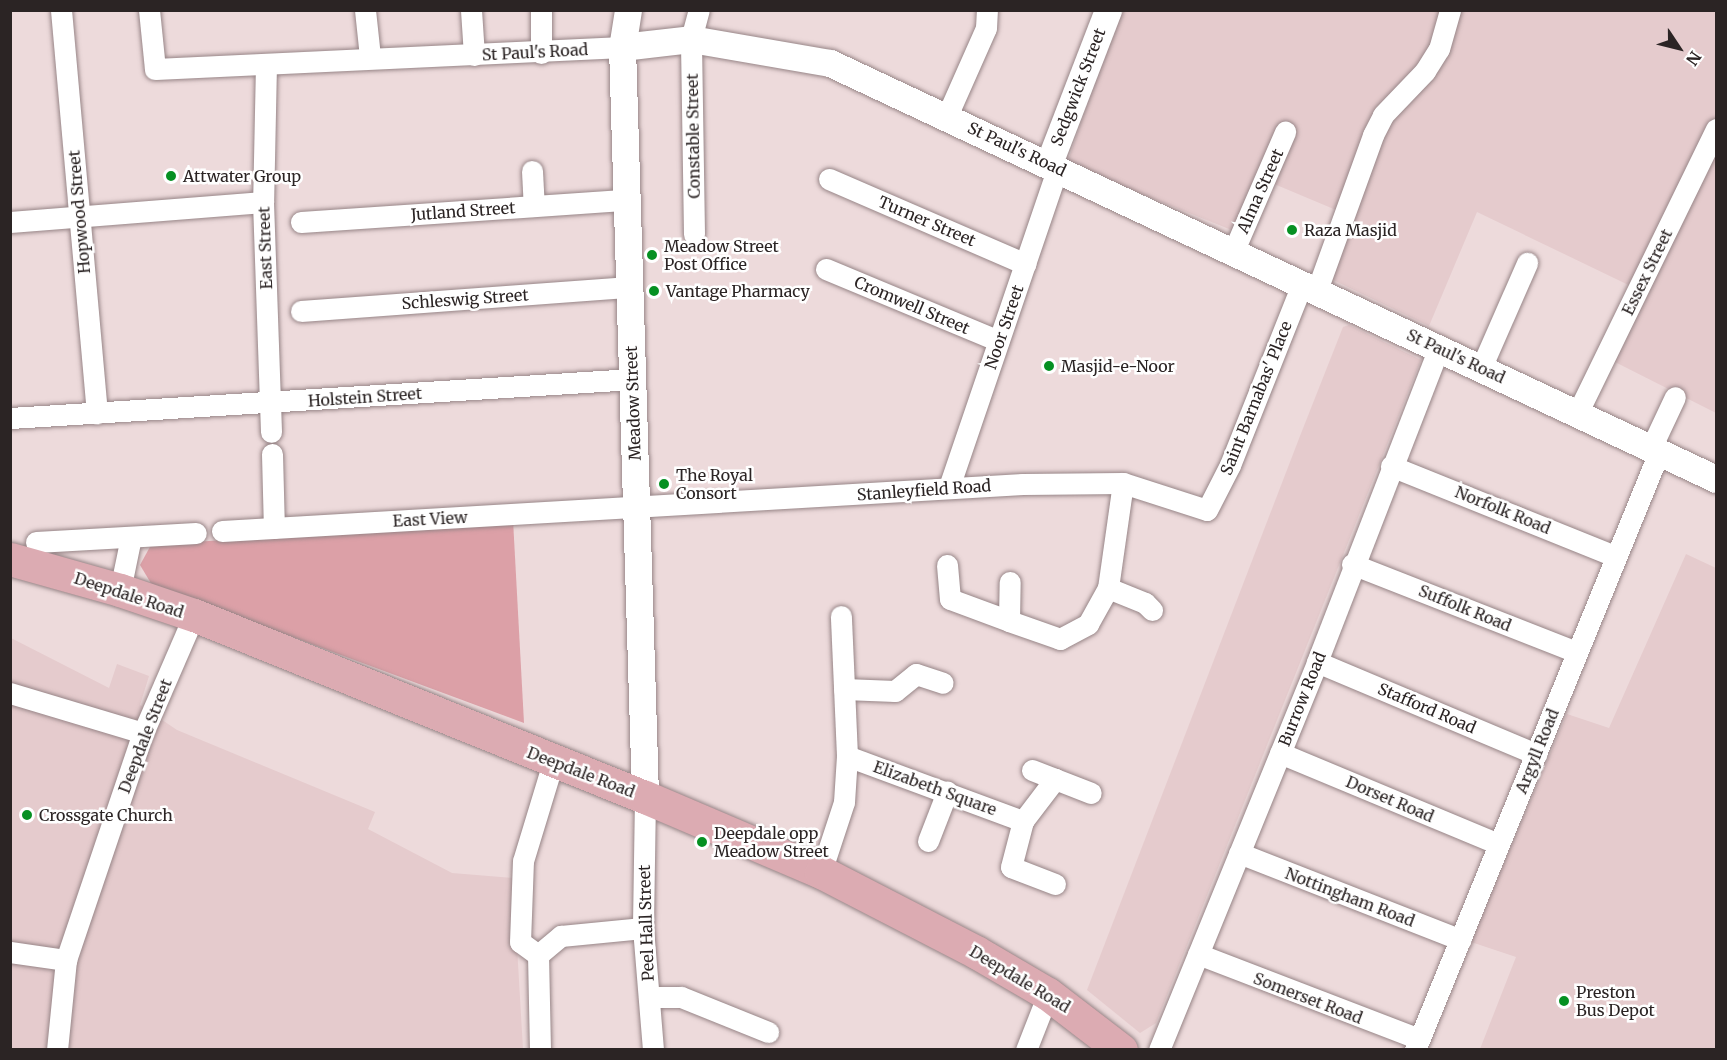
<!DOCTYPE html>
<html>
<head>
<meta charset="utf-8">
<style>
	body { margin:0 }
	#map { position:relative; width:1727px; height:1060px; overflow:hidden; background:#eddadb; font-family:Merriweather,serif }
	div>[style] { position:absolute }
	.built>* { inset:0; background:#e5cbcd }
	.green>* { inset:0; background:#dca0a7 }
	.roads { filter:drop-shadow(0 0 2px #978587) drop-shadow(0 0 2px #978587) }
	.minor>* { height:21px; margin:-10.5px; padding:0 10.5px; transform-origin:10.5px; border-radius:10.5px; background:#fff }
	.tertiary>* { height:27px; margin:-13.5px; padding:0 13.5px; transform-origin:13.5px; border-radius:13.5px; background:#fff }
	.primary>* { height:33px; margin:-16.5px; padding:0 16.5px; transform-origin:16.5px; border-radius:16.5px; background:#dcabb2 }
	.dots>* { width:16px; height:16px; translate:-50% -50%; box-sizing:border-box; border:3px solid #fff; border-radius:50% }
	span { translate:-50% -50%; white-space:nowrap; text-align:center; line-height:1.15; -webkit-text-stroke:5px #fff; paint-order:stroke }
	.street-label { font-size:16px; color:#2b2424 }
	.poi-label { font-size:16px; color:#2b2424 }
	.left { translate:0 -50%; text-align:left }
	.frame { position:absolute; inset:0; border:12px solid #2b2424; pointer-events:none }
	.north { position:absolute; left:1649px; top:18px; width:60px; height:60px; -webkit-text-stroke:4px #fff; paint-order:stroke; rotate:125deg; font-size:16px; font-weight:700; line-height:24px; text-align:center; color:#2b2424 }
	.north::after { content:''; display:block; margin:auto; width:21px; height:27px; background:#2b2424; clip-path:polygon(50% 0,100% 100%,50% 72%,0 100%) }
</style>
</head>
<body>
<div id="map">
	<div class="built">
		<i style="clip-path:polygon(1119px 11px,1716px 11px,1716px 413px,1611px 360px,1643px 292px,1477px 212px,1429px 326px,1325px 276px,1348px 215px,1262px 179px,1234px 231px,1067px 164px)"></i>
		<i style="clip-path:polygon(1349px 325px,1421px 360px,1156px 1023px,1140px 1033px,1087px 990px,1300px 436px,1343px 327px)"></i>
		<i style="clip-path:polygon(1686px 554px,1716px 568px,1716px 1049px,1480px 1049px,1516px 957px,1471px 942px,1567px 714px,1609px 728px)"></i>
		<i style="clip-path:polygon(11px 638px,109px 688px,117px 664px,149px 676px,140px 705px,177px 730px,375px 812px,368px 829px,452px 873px,513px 878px,523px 1049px,11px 1050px)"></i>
	</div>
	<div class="green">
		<i style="clip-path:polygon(513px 520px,524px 723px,152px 585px,140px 565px,151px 545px)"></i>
	</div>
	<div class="roads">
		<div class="minor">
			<i style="left:61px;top:10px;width:405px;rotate:84.9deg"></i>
			<i style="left:149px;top:10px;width:59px;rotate:84.2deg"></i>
			<i style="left:155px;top:69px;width:468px;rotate:-2.7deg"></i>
			<i style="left:365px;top:10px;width:47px;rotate:83.9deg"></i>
			<i style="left:471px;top:10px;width:45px;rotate:86.2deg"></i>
			<i style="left:541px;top:10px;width:43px;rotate:90deg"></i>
			<i style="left:266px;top:64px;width:138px;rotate:91.2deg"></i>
			<i style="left:263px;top:202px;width:230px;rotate:88deg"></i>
			<i style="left:947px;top:116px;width:96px;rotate:-66.1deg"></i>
			<i style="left:986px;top:28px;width:18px;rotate:-87deg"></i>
			<i style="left:532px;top:171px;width:35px;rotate:87deg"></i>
			<i style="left:829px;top:179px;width:214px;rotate:23.4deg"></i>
			<i style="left:10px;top:222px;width:254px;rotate:-4.5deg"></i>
			<i style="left:301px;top:222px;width:326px;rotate:-3.9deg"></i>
			<i style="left:694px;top:234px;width:195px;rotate:-90.9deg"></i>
			<i style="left:691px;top:39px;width:30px;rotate:-75deg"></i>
			<i style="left:1234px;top:250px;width:129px;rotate:-66.6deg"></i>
			<i style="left:826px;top:269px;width:187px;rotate:22.6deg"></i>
			<i style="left:1317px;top:290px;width:165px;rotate:-70.1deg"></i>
			<i style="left:1373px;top:135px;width:22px;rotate:-63deg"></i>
			<i style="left:1383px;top:115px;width:61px;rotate:-46.3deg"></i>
			<i style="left:1425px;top:71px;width:26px;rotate:-58deg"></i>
			<i style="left:1439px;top:49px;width:41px;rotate:-74.2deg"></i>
			<i style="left:301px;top:311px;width:329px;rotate:-4.2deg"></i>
			<i style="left:1481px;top:368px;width:115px;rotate:-66.3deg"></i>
			<i style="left:1577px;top:414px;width:317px;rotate:-64deg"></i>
			<i style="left:10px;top:418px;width:624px;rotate:-3.58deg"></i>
			<i style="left:1651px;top:448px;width:56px;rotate:-64.8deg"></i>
			<i style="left:272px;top:454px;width:74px;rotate:88.5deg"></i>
			<i style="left:1391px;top:466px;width:241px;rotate:21.9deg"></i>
			<i style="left:949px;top:487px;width:338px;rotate:-71.2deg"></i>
			<i style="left:222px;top:531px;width:802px;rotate:-3.36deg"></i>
			<i style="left:1023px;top:484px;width:100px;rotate:-0.6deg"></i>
			<i style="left:1123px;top:483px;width:88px;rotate:17.8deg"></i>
			<i style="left:1207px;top:510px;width:51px;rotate:-62.9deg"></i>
			<i style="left:1230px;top:465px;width:195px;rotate:-68.3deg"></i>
			<i style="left:36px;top:542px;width:160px;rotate:-3.2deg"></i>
			<i style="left:1352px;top:564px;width:241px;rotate:21.4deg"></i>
			<i style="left:947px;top:565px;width:34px;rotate:85deg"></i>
			<i style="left:950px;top:599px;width:63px;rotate:20.4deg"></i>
			<i style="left:1009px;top:621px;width:39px;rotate:-89deg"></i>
			<i style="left:1108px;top:588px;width:40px;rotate:22deg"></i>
			<i style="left:1145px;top:603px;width:10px;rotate:45deg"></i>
			<i style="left:120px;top:590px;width:54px;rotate:-78.3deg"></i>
			<i style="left:1009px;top:621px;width:54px;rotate:19.4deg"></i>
			<i style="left:1060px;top:639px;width:32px;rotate:-28deg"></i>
			<i style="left:1088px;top:624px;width:41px;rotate:-60.9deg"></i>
			<i style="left:1108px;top:588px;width:106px;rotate:-81.9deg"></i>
			<i style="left:1317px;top:662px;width:238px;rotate:22.8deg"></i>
			<i style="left:844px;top:689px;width:51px;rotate:2.2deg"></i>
			<i style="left:895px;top:691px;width:27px;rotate:-39deg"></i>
			<i style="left:916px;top:674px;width:28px;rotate:18deg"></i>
			<i style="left:10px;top:693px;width:139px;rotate:16.7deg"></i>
			<i style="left:1280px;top:753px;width:237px;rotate:22.6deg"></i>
			<i style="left:847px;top:756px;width:188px;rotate:20.3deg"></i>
			<i style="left:1032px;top:770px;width:63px;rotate:21.3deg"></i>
			<i style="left:645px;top:797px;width:131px;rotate:90.9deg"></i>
			<i style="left:643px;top:928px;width:121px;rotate:85.3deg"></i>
			<i style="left:928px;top:841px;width:53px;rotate:-68.8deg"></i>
			<i style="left:1239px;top:853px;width:238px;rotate:21.4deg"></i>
			<i style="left:821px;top:872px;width:74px;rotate:-71.8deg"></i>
			<i style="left:844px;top:802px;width:46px;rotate:-86.3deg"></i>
			<i style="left:847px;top:756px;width:140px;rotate:-92.5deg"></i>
			<i style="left:1055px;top:884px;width:47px;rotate:-158.9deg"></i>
			<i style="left:1011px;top:867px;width:48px;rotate:-75.4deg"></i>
			<i style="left:1023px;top:821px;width:53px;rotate:-52.7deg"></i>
			<i style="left:10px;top:952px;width:57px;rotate:8.1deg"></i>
			<i style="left:1198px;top:954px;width:237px;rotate:21deg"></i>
			<i style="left:538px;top:955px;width:22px;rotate:-144deg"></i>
			<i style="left:520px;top:942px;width:81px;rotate:-87.9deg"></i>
			<i style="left:523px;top:861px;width:103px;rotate:-73.1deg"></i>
			<i style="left:649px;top:997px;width:32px"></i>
			<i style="left:681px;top:997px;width:94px;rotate:21.9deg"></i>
			<i style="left:57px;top:1050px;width:90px;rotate:-84.3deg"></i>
			<i style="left:66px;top:960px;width:240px;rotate:-71.3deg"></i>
			<i style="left:143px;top:733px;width:129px;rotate:-66.6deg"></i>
			<i style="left:540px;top:1050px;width:95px;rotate:-91.2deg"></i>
			<i style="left:538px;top:955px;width:30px;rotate:-40deg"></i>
			<i style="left:561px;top:936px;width:82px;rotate:-5.6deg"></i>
			<i style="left:1026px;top:1050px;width:60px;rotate:-68.6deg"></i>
			<i style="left:1159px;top:1050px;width:419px;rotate:-67.8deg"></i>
			<i style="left:1317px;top:662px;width:338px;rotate:-68.8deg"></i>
			<i style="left:1415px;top:1050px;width:646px;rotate:-67.8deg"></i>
		</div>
		<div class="tertiary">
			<i style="left:628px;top:10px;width:37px;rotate:99deg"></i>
			<i style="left:622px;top:47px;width:750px;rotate:88.24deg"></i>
			<i style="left:622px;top:47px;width:69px;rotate:-6.6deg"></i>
			<i style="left:691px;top:39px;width:141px;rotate:9.8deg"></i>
			<i style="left:830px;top:63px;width:979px;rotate:25.15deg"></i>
			<i style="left:1049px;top:163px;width:164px;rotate:-68.9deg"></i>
		</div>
		<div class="primary">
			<i style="left:10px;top:559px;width:114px;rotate:15.7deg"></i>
			<i style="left:120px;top:590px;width:78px;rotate:18.7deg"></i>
			<i style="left:194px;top:615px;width:486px;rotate:22deg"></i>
			<i style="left:645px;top:797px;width:191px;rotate:23.1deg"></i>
			<i style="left:821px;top:872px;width:174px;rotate:27.3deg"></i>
			<i style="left:976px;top:952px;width:83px;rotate:30.3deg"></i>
			<i style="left:1048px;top:994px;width:92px;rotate:37.5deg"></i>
		</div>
	</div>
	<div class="dots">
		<i style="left:171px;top:176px;background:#069022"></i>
		<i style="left:1292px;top:230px;background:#069022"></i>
		<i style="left:652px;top:255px;background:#069022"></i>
		<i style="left:654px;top:291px;background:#069022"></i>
		<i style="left:1049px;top:366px;background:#069022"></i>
		<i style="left:664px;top:484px;background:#069022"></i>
		<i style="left:27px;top:815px;background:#069022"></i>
		<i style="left:702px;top:842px;background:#069022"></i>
		<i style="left:1564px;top:1001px;background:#069022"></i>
	</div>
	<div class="street-label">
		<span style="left:535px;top:52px;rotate:-3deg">St Paul's Road</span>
		<span style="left:1078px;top:87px;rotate:-69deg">Sedgwick Street</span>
		<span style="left:693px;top:136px;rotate:-91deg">Constable Street</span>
		<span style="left:1017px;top:149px;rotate:25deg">St Paul's Road</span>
		<span style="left:1260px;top:191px;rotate:-66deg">Alma Street</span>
		<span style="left:463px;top:211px;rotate:-4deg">Jutland Street</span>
		<span style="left:79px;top:212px;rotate:-95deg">Hopwood Street</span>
		<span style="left:927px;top:221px;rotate:23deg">Turner Street</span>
		<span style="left:265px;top:248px;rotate:-92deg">East Street</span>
		<span style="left:1647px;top:272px;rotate:-64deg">Essex Street</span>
		<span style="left:465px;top:299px;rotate:-4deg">Schleswig Street</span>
		<span style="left:912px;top:305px;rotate:23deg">Cromwell Street</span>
		<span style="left:1004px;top:327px;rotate:-71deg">Noor Street</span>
		<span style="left:1456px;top:356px;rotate:25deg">St Paul's Road</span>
		<span style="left:365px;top:397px;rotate:-4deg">Holstein Street</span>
		<span style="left:1256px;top:398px;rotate:-68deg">Saint Barnabas' Place</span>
		<span style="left:633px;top:403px;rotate:-92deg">Meadow Street</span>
		<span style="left:924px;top:490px;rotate:-4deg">Stanleyfield Road</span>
		<span style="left:1503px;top:510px;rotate:22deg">Norfolk Road</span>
		<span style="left:430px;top:519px;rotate:-3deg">East View</span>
		<span style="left:129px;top:595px;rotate:18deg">Deepdale Road</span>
		<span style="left:1465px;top:608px;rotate:22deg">Suffolk Road</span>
		<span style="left:1302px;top:699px;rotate:-68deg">Burrow Road</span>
		<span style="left:1427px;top:708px;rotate:23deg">Stafford Road</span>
		<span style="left:145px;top:736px;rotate:-69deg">Deepdale Street</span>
		<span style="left:1537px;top:751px;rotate:-68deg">Argyll Road</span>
		<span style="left:581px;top:772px;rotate:21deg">Deepdale Road</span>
		<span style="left:935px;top:788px;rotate:20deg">Elizabeth Square</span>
		<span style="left:1390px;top:799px;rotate:23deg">Dorset Road</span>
		<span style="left:1350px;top:897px;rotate:21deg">Nottingham Road</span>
		<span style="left:646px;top:923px;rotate:-92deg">Peel Hall Street</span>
		<span style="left:1020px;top:979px;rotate:31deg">Deepdale Road</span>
		<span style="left:1308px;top:998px;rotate:21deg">Somerset Road</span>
	</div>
	<div class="poi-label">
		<span class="left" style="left:183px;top:176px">Attwater Group</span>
		<span class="left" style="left:1304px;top:230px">Raza Masjid</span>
		<span class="left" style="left:664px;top:255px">Meadow Street<br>Post Office</span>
		<span class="left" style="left:666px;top:291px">Vantage Pharmacy</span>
		<span class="left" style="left:1061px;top:366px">Masjid-e-Noor</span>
		<span class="left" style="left:676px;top:484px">The Royal<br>Consort</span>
		<span class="left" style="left:39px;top:815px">Crossgate Church</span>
		<span class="left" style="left:714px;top:842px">Deepdale opp<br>Meadow Street</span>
		<span class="left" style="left:1576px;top:1001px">Preston<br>Bus Depot</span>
	</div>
	<div class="frame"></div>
	<div class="north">N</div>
</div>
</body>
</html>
